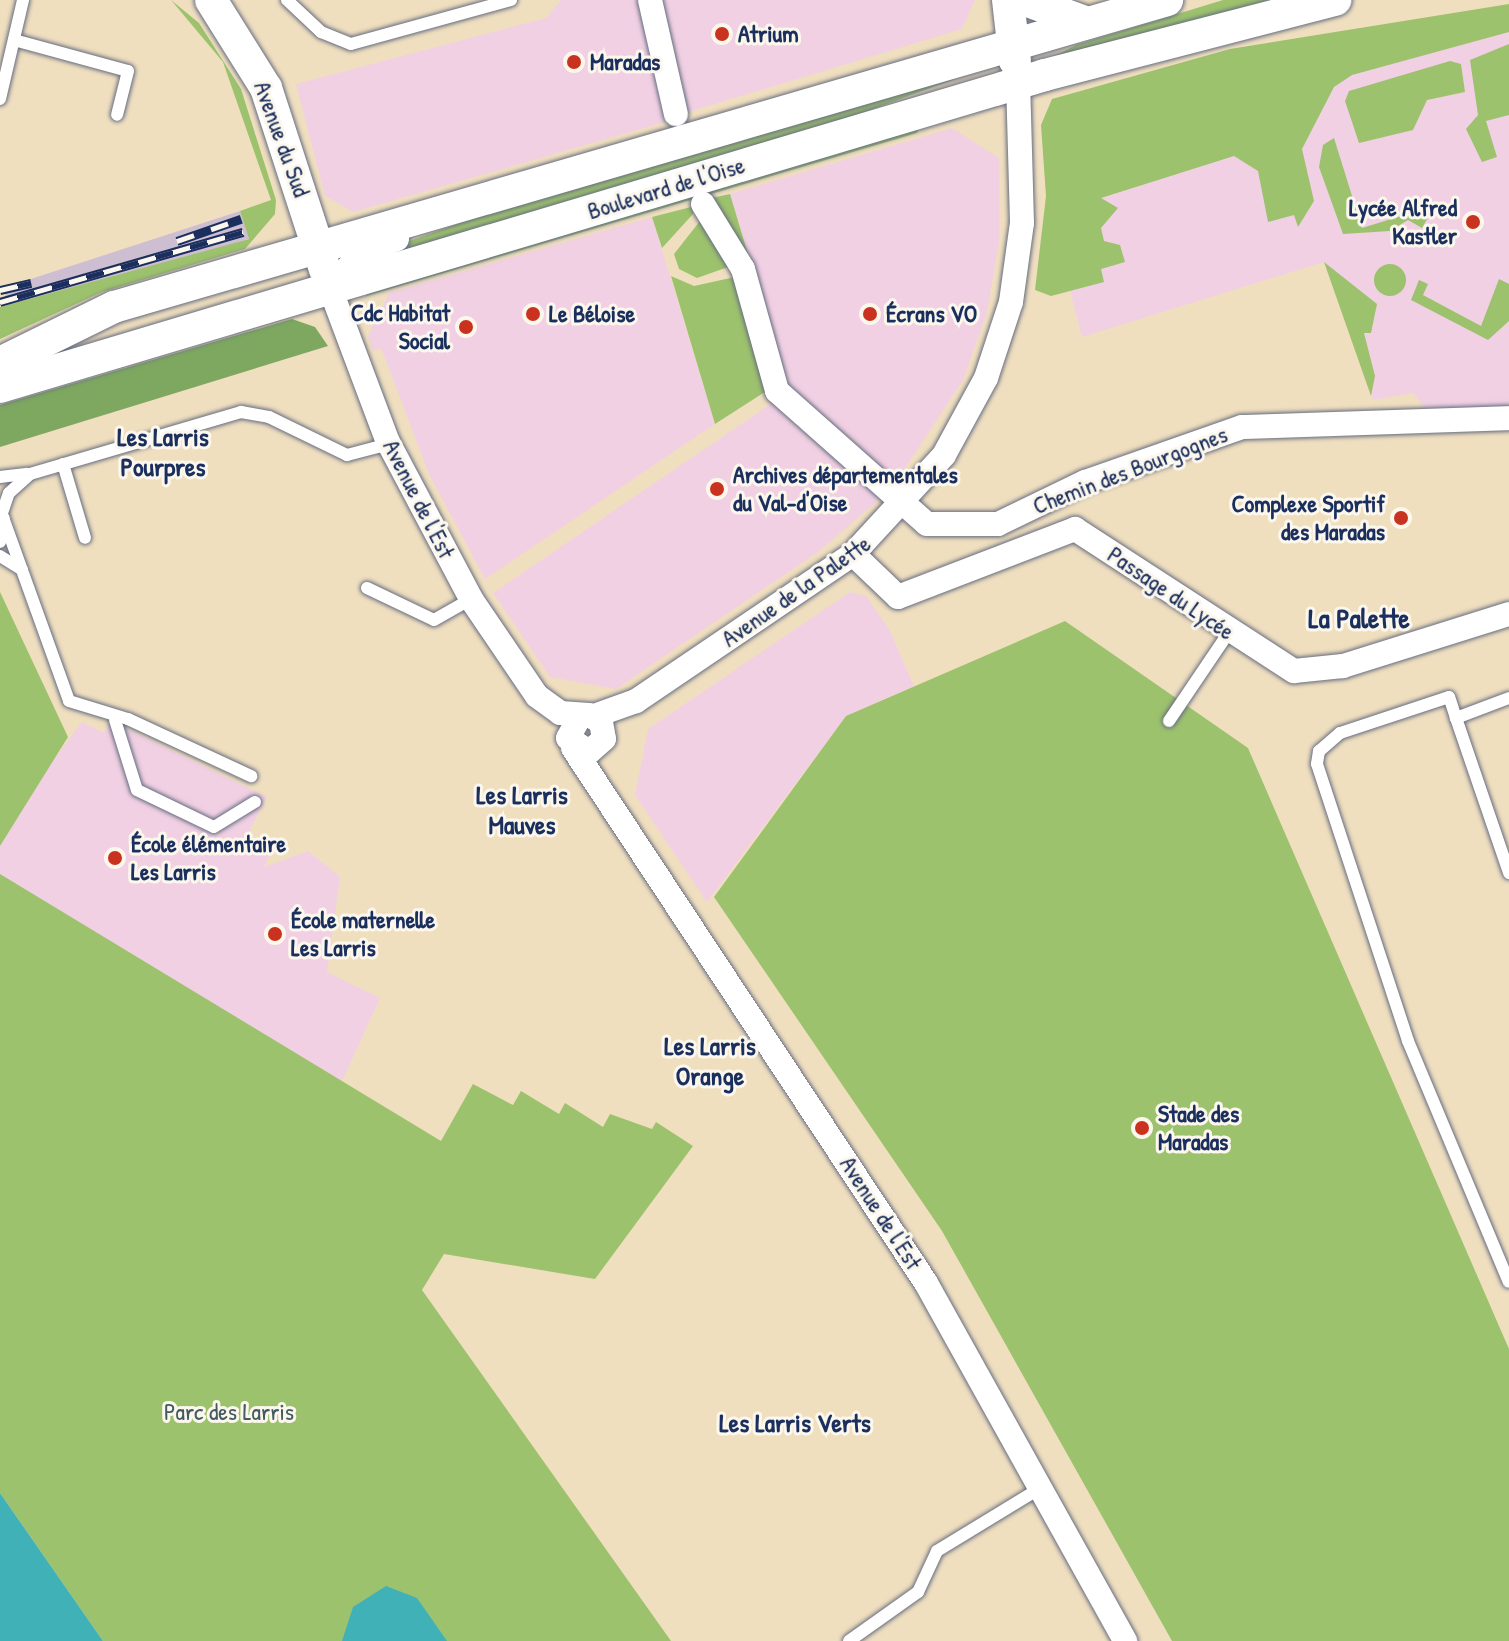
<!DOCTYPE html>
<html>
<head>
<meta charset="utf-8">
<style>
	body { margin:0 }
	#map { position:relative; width:1509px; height:1641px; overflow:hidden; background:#f0dfbf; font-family:"Patrick Hand",sans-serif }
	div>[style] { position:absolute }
	.built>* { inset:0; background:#f1d0e3 }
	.industrial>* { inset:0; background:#cebed1; transform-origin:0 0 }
	.green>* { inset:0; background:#9dc26d }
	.round { border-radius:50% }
	.forest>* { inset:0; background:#7ea860 }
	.water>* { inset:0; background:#41b1b8 }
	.roads { filter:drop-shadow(0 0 2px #666d80) drop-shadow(0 0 2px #666d80) }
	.lane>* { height:12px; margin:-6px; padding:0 6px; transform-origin:6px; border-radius:6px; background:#fff }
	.street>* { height:24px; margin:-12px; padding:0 12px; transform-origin:12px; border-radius:12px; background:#fff }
	.secondary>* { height:32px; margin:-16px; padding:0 16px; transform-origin:16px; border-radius:16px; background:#fff }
	.rail>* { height:9px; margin-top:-4.5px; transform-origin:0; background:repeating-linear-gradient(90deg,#fbf7ec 0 18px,#1b2f5e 0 36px); box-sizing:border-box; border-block:2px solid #1b2f5e }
	.dots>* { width:22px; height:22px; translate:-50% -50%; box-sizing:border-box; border:4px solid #fbf7ec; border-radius:50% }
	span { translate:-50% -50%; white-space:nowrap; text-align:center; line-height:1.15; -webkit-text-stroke:6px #fbf7ec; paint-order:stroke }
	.poi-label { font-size:24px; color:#1b2f5e; font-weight:700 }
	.left { translate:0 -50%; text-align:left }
	.right { translate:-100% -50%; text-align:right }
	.street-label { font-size:24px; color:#1b2f5e }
	.park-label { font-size:24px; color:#425b62 }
	.neighbourhood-label { font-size:26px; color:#1b2f5e; font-weight:700 }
	.quarter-label { font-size:28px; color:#1b2f5e; font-weight:700 }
</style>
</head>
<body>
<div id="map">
	<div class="built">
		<i style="clip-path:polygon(561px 0,640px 0,668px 121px,353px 212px,325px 196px,296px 84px,546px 18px)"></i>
		<i style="clip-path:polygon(656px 0,975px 0,962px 29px,685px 113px)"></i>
		<i style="clip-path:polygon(1509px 16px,1509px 409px,1426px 409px,1413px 393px,1373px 400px,1324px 262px,1082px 337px,1070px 291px,1051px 296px,1058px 150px)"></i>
		<i style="clip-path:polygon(952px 128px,999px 158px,999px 242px,987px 312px,963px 380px,894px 485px,789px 391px,730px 194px)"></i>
		<i style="clip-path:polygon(652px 217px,715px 424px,485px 579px,429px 474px,381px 348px,373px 351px,368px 336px,389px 293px)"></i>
		<i style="clip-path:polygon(775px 401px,882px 497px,818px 552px,616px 689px,550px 677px,493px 593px)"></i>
		<i style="clip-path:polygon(850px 592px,866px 596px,889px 629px,914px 686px,846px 716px,707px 902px,635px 795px,648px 729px)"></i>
		<i style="clip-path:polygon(82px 722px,104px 733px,108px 725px,121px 726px,267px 797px,247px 836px,272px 850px,264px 867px,308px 851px,340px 877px,327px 972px,380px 998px,342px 1081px,302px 1109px,0 929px,0 831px)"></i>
	</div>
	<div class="industrial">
		<i style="left:240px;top:211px;width:29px;height:249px;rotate:72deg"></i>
	</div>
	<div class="green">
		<i style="clip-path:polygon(171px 0,199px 23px,241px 89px,276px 200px,275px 214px,245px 249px,102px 292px,0 339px,0 307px,249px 239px,240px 211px,271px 200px,223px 62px)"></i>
		<i style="clip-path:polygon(1223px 0,1282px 0,1053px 57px,1076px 45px)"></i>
		<i style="clip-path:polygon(1509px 4px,1509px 32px,1352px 75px,1334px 87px,1302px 149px,1314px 201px,1298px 227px,1294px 215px,1268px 222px,1258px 171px,1234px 156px,1101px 198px,1118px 208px,1101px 228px,1104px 241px,1120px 245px,1125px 262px,1101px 269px,1104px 282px,1051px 296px,1035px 290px,1046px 196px,1041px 125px,1052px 99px,1230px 49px)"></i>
		<i style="clip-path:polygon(1509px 44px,1509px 115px,1486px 121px,1497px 157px,1482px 162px,1466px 129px,1478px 115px,1470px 60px)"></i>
		<i style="clip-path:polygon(1450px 61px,1461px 64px,1465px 92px,1427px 100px,1413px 130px,1359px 143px,1345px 101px,1349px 91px)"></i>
		<i style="clip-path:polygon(969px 74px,782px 142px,378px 261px,376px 253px,564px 186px)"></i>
		<i style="clip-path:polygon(921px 123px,917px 133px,366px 296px,371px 289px)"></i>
		<i style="clip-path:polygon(1334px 138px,1362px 228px,1414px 212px,1429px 216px,1422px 228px,1408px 220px,1390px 231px,1343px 234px,1319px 167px,1323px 145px)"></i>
		<i style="clip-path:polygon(730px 194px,785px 378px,707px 199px)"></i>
		<i style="clip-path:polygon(695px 206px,693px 214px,662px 248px,652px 217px)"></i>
		<i style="clip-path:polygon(700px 221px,734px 265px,697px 278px,679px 269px,674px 254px)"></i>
		<i style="clip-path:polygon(1324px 262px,1377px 304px,1371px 333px,1364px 333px,1375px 376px,1371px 396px)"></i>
		<i class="round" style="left:1374px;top:264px;width:32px;height:32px"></i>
		<i style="clip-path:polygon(671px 276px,694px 286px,735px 277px,771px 388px,715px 424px)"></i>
		<i style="clip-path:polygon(1499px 279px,1509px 284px,1509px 321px,1488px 340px,1411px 300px,1419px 280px,1428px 284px,1423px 295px,1481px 326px)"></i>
		<i style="clip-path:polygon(0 592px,68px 737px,0 846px)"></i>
		<i style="clip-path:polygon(1065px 621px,1248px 748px,1509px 1349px,1509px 1641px,1172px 1641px,942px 1231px,714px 897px,846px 716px)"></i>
		<i style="clip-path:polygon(0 874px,441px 1141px,473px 1084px,513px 1105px,521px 1091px,559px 1114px,565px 1103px,603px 1127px,610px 1114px,652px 1129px,656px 1122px,693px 1146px,595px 1279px,444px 1254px,422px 1290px,671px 1641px,103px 1641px,0 1493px)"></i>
	</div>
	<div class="forest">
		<i style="clip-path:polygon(292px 319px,315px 327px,328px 346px,0 447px,0 405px)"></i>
	</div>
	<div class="water">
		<i style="clip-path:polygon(0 1493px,103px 1641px,0 1641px)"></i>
		<i style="clip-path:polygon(386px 1586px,417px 1598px,447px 1641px,342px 1641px,353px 1607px)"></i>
	</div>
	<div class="roads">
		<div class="lane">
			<i style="left:287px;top:0;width:47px;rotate:43.3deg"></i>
			<i style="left:321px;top:32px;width:32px;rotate:22deg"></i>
			<i style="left:351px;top:44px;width:166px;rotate:-15.4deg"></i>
			<i style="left:14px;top:40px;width:118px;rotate:15.2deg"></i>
			<i style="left:128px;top:71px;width:45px;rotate:104deg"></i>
			<i style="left:0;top:99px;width:102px;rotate:-76.9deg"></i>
			<i style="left:63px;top:464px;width:77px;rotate:73.4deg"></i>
			<i style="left:0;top:477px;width:26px;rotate:-7deg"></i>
			<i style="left:0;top:509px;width:204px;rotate:70.2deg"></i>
			<i style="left:69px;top:701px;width:62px;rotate:17deg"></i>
			<i style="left:128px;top:719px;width:136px;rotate:24.9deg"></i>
			<i style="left:2px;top:513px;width:21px;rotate:-71deg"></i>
			<i style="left:9px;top:493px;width:28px;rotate:-42deg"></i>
			<i style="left:30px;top:474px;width:220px;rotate:-16.4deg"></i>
			<i style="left:241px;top:412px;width:28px;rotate:10deg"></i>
			<i style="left:269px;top:417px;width:87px;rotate:26deg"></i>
			<i style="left:347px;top:455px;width:43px;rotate:-14.7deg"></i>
			<i style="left:0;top:542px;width:24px;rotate:-81deg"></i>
			<i style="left:0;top:556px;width:26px;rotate:32deg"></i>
			<i style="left:367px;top:588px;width:74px;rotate:25.5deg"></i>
			<i style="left:434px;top:620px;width:43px;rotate:-29.6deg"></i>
			<i style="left:1509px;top:698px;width:57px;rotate:159.3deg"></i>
			<i style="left:1456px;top:718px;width:164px;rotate:71.1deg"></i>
			<i style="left:1456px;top:718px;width:22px;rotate:-108deg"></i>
			<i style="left:1449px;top:697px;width:115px;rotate:161.7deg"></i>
			<i style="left:1340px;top:733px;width:28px;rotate:139deg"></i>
			<i style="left:1319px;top:751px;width:13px;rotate:99deg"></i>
			<i style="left:1317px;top:764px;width:292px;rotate:71.8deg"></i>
			<i style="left:1408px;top:1041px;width:261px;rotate:67.3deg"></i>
			<i style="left:115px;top:720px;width:73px;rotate:72.6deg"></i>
			<i style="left:137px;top:790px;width:85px;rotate:25.7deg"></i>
			<i style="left:214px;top:827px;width:48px;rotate:-31.4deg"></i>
			<i style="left:1169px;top:721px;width:107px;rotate:-56deg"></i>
			<i style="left:849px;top:1641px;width:85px;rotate:-35.4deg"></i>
			<i style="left:918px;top:1592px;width:45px;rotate:-65.1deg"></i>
			<i style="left:937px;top:1551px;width:123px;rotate:-31.4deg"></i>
		</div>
		<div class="street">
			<i style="left:650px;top:0;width:117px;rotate:77.2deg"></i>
			<i style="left:703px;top:204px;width:76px;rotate:58.4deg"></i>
			<i style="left:743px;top:269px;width:127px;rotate:74.4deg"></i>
			<i style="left:777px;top:391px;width:200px;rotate:41.6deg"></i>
			<i style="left:927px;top:524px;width:71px"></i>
			<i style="left:998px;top:524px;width:97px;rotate:-25.8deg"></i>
			<i style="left:1085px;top:482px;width:166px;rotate:-19.3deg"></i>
			<i style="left:1242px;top:427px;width:267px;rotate:-1.9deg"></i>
			<i style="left:397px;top:239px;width:40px;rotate:158deg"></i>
			<i style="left:360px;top:254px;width:45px;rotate:131.4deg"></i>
			<i style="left:330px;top:288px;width:165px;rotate:69.4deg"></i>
			<i style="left:388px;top:442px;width:178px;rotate:62.1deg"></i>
			<i style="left:471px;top:599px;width:117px;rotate:55.8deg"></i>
			<i style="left:537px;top:696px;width:29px;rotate:36deg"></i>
			<i style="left:560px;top:713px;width:29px;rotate:4deg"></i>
			<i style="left:589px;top:715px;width:14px;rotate:30deg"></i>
			<i style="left:601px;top:722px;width:17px;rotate:80deg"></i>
			<i style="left:604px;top:739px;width:20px;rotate:139deg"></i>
			<i style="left:589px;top:752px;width:25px;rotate:-146deg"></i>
			<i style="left:568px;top:738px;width:25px;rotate:-61deg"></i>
			<i style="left:853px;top:554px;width:62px;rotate:43.7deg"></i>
			<i style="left:898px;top:597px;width:190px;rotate:-21deg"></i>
			<i style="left:1075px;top:529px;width:261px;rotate:33deg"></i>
			<i style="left:1294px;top:671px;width:49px;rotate:-5.8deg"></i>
			<i style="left:1343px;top:666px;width:174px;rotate:-17.4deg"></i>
			<i style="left:594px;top:716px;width:45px;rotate:-19.7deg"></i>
			<i style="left:636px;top:701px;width:262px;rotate:-34.1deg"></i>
			<i style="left:853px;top:554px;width:134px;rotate:-47.4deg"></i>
			<i style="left:944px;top:455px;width:88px;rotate:-61.4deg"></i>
			<i style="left:986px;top:378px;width:80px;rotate:-71.8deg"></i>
			<i style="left:1011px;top:302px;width:80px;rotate:-82.1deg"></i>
			<i style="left:1022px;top:223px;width:139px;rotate:-91.6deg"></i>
			<i style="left:573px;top:748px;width:641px;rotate:56.58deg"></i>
			<i style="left:926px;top:1283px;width:410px;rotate:60.9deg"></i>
		</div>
		<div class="secondary">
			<i style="left:211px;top:0;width:104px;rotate:58deg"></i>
			<i style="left:266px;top:88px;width:191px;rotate:72deg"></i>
			<i style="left:1008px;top:0;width:61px;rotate:83.5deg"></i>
			<i style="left:1025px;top:0;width:61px;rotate:20.2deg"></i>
			<i style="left:0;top:363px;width:127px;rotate:-26.2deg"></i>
			<i style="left:114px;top:307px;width:1097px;rotate:-16.25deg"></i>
			<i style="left:0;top:387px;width:1091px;rotate:-16.62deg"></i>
			<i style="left:1045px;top:75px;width:300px;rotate:-14.5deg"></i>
		</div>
	</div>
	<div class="rail">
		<i style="left:177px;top:241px;width:68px;rotate:-19deg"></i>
		<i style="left:0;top:290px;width:32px;rotate:-13deg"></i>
		<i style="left:0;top:302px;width:253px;rotate:-16.1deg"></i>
	</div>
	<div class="dots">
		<i style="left:722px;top:34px;background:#c8321e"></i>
		<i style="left:574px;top:62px;background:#c8321e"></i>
		<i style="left:1473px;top:222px;background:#c8321e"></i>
		<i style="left:533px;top:314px;background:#c8321e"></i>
		<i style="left:870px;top:314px;background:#c8321e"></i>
		<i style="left:466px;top:327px;background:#c8321e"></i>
		<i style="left:717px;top:489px;background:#c8321e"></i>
		<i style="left:1401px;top:518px;background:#c8321e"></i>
		<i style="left:115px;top:858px;background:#c8321e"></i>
		<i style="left:275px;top:934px;background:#c8321e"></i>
		<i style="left:1142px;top:1128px;background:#c8321e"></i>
	</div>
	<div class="poi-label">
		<span class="left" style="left:738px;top:34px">Atrium</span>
		<span class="left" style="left:590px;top:62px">Maradas</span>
		<span class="right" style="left:1457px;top:222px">Lycée Alfred<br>Kastler</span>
		<span class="right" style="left:450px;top:327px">Cdc Habitat<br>Social</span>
		<span class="left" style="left:549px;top:314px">Le Béloise</span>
		<span class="left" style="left:886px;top:314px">Écrans VO</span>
		<span class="left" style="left:733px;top:489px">Archives départementales<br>du Val-d'Oise</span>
		<span class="right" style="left:1385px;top:518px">Complexe Sportif<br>des Maradas</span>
		<span class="left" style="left:131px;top:858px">École élémentaire<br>Les Larris</span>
		<span class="left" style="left:291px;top:934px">École maternelle<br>Les Larris</span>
		<span class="left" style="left:1158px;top:1128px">Stade des<br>Maradas</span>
	</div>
	<div class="street-label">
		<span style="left:282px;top:139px;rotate:70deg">Avenue du Sud</span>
		<span style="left:666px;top:188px;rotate:-17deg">Boulevard de l'Oise</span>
		<span style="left:1130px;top:470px;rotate:-21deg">Chemin des Bourgognes</span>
		<span style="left:419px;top:499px;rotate:63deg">Avenue de l'Est</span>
		<span style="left:796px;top:591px;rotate:-35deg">Avenue de la Palette</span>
		<span style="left:1171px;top:593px;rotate:34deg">Passage du Lycée</span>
		<span style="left:881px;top:1213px;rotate:57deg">Avenue de l'Est</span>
	</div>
	<div class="park-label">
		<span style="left:229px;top:1412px">Parc des Larris</span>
	</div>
	<div class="neighbourhood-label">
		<span style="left:163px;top:452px">Les Larris<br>Pourpres</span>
		<span style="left:522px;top:810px">Les Larris<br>Mauves</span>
		<span style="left:710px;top:1061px">Les Larris<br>Orange</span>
		<span style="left:795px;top:1423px">Les Larris Verts</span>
	</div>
	<div class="quarter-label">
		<span style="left:1359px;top:618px">La Palette</span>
	</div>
</div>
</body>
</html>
